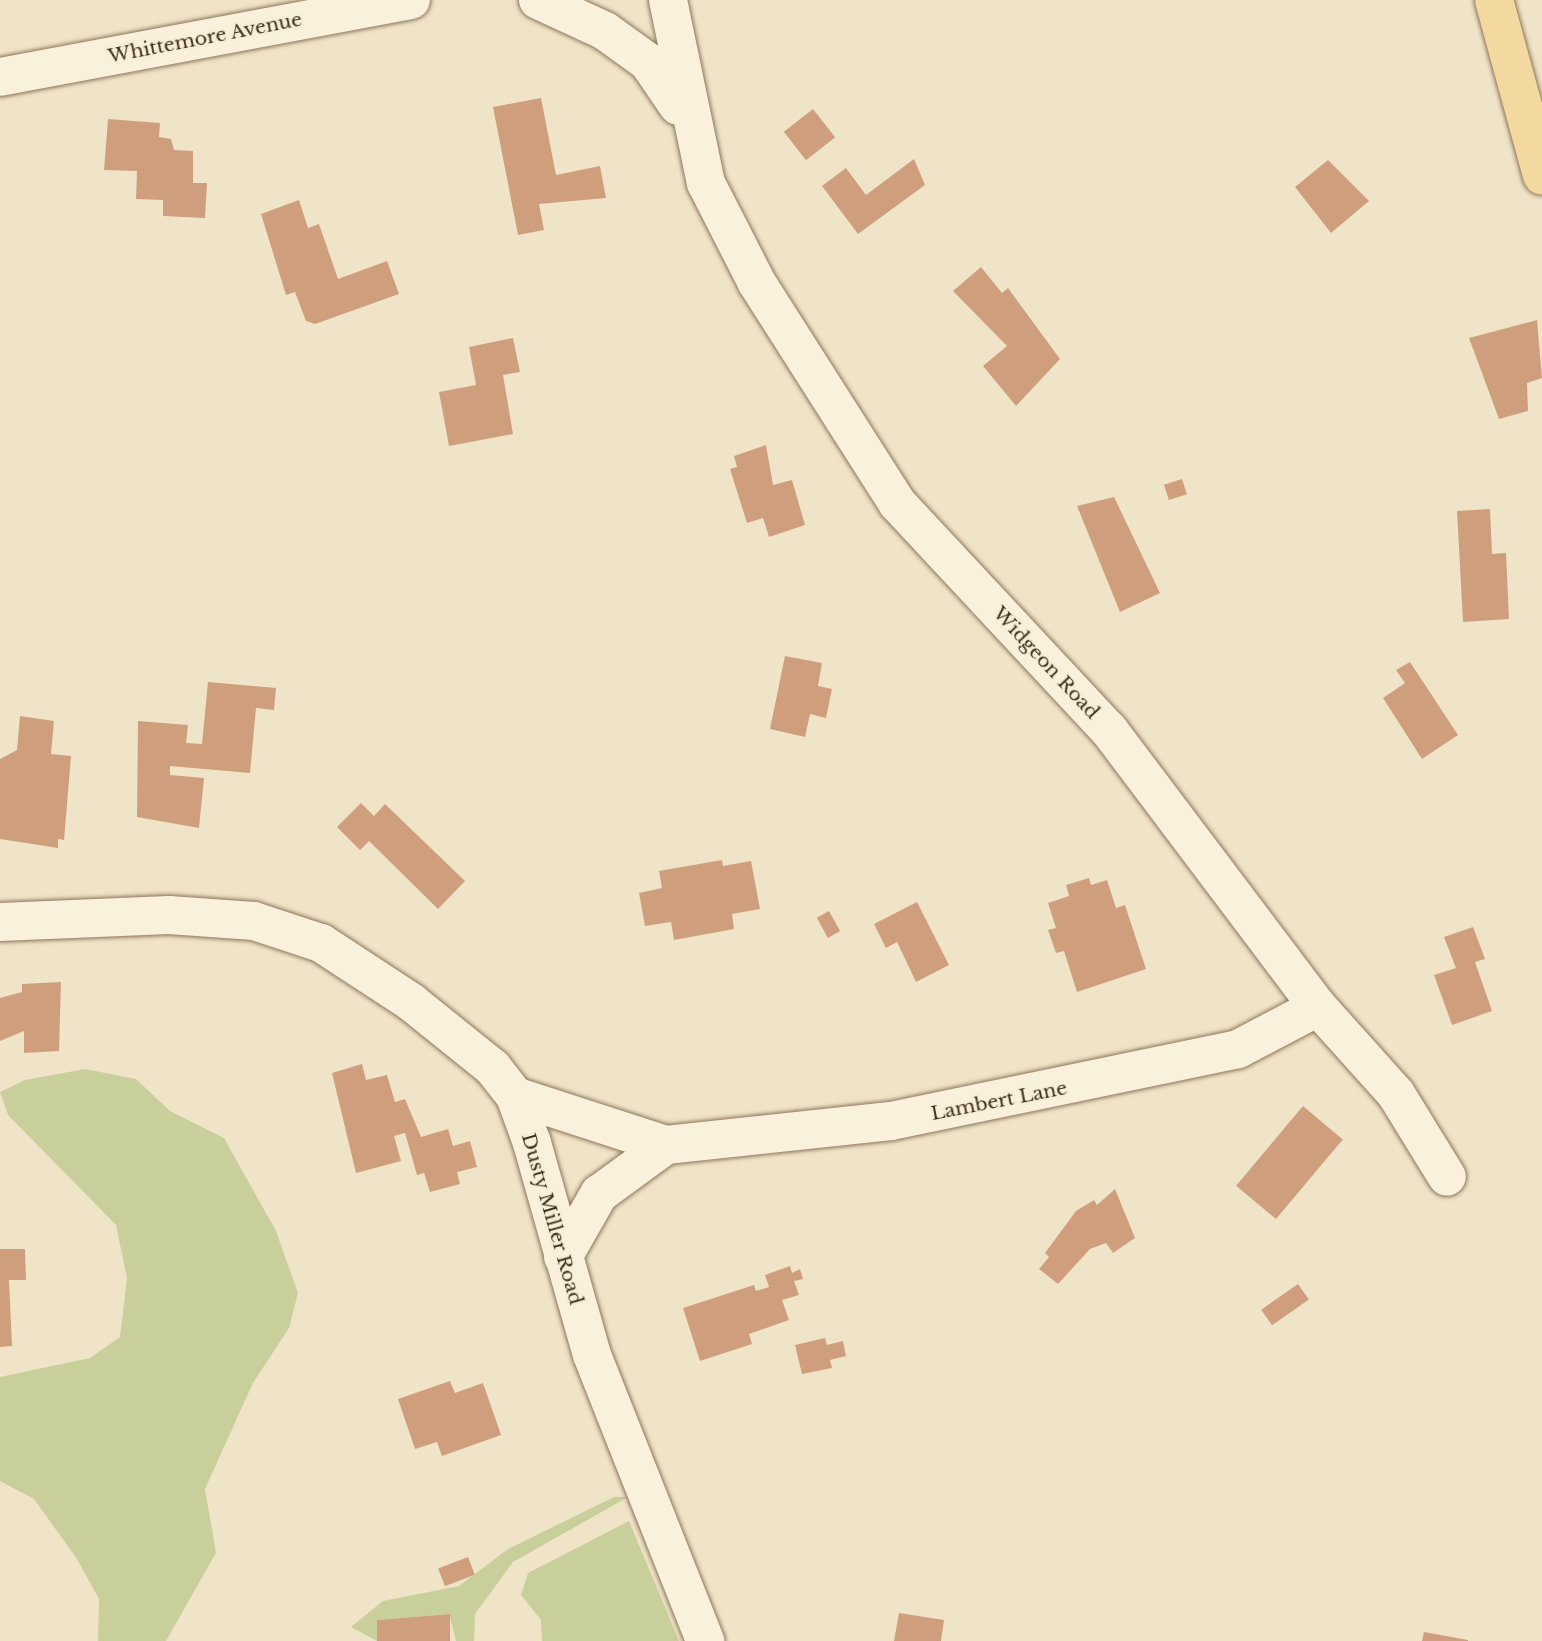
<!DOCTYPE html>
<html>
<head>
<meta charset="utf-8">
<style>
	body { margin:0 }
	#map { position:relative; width:1542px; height:1641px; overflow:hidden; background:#f0e4c8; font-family:"Libre Baskerville",serif }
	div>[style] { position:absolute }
	.green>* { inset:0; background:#c9cf9b }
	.building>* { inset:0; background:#cf9f7d; transform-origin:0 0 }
	.roads { filter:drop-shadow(0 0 2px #8d765c) drop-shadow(0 0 2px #8d765c) }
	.minor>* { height:38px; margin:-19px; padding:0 19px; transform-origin:19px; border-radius:19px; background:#faf1dc }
	.major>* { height:38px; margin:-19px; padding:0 19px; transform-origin:19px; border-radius:19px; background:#f3d9a0 }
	span { translate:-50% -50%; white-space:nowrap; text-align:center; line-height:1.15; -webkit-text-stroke:5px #f7eed8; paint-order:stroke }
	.street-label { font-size:19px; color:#3d2e20 }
</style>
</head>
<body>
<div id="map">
	<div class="green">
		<i style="clip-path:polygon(85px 1069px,136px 1079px,170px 1111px,224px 1138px,276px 1231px,298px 1293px,289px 1328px,253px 1383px,205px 1489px,216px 1553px,166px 1641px,98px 1641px,99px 1599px,77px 1559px,34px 1499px,0 1481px,0 1377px,90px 1358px,120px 1337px,127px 1278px,116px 1225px,8px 1115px,0 1092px,25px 1080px)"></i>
		<i style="clip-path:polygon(614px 1497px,628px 1497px,513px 1562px,475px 1614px,474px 1641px,456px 1641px,449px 1614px,377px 1620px,377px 1641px,351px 1627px,383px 1601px,459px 1586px,508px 1549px)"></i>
		<i style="clip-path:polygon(629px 1521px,679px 1641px,542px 1641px,541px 1620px,521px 1595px,528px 1573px)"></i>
	</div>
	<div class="building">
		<i style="clip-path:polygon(541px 98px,556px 175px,600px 166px,606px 198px,539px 204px,544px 230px,518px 235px,493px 107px)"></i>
		<i style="left:813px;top:109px;width:36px;height:37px;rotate:52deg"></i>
		<i style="clip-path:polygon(108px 119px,160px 123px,159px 137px,171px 139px,174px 150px,193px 151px,193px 183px,207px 183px,205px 218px,163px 216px,163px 200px,136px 199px,137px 171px,104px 170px)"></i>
		<i style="clip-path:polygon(914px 159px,925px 185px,858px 234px,822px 186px,846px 168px,866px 195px)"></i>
		<i style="clip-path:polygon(1328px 160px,1369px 201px,1331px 233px,1295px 187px)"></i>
		<i style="clip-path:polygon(299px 200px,308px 228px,319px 224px,338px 279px,387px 261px,399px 294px,315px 324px,306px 321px,295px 292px,286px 295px,261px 214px)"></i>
		<i style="clip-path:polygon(981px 267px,1002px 293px,1008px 288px,1060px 359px,1016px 406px,983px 366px,1007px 346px,953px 291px)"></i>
		<i style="clip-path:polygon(1537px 320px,1542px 378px,1527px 383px,1528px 411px,1499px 419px,1469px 338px)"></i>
		<i style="clip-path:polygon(513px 338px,520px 372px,503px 375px,513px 434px,449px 446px,439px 392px,476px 385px,469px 347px)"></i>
		<i style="clip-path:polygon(766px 445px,773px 485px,792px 480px,805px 525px,769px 537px,763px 518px,747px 523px,730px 469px,737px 467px,734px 456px)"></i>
		<i style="left:1182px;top:479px;width:16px;height:19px;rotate:72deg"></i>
		<i style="clip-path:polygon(1114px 497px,1160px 593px,1120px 612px,1077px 506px)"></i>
		<i style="clip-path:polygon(1490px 509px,1492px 554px,1506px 553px,1509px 619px,1463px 622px,1457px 511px)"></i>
		<i style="clip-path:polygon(785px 656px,822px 663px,818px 686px,832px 689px,826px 718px,810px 714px,805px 737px,770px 729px)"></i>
		<i style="clip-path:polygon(1410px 662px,1458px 735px,1422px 759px,1383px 698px,1405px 683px,1396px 670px)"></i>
		<i style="clip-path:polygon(208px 682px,276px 688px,274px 710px,256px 708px,250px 773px,170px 766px,170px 775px,204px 778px,199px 828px,137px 817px,138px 721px,188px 725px,186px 743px,202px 744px)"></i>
		<i style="clip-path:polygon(20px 716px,54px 721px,51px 754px,71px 756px,64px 840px,58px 839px,58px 848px,0 839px,0 759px,17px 750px)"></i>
		<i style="clip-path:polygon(361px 803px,374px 816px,385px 804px,465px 881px,438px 909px,369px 841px,360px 850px,337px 827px)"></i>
		<i style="clip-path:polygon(722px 860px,723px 866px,751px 861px,760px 909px,732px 914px,734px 929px,674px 940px,671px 922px,645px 926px,639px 893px,662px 888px,659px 871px)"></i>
		<i style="clip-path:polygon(1089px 878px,1091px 885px,1107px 880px,1116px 908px,1125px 905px,1146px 969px,1077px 992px,1064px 951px,1056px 953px,1048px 930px,1056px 928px,1048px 903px,1069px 896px,1066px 885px)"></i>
		<i style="clip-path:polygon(917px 902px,949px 965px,916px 982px,897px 942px,886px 948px,874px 924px)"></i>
		<i style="left:829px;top:911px;width:23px;height:14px;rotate:61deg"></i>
		<i style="clip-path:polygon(1473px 927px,1485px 959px,1475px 962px,1492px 1011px,1452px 1025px,1434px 975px,1456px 968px,1444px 937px)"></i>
		<i style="clip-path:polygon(61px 982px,59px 1051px,24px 1053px,24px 1031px,0 1041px,0 998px,22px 992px,22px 984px)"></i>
		<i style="clip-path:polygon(362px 1064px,366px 1080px,387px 1075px,395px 1102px,405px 1099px,421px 1137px,448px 1129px,453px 1146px,470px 1141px,477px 1167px,457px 1172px,460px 1184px,430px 1192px,424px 1173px,417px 1175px,405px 1133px,394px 1136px,401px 1161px,356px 1173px,332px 1073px)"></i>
		<i style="left:1303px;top:1106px;width:52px;height:104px;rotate:40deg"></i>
		<i style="clip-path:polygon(1115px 1189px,1135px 1238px,1113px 1253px,1106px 1243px,1090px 1249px,1058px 1284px,1039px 1269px,1049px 1257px,1045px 1253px,1076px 1211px,1094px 1200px,1097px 1205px)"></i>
		<i style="clip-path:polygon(0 1249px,25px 1249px,26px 1280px,9px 1280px,12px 1346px,0 1347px)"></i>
		<i style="clip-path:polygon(790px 1266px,792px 1273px,800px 1269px,803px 1279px,794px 1281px,799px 1295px,782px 1300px,789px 1320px,749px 1334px,752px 1344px,700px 1361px,683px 1308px,754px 1285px,756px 1291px,769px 1287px,765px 1275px)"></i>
		<i style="left:1298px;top:1284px;width:19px;height:45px;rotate:55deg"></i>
		<i style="clip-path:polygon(825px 1338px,827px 1345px,843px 1341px,846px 1356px,830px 1360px,832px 1368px,802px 1374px,795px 1345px)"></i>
		<i style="clip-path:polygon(450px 1381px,455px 1393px,483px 1383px,501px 1435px,442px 1456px,437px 1442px,415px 1449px,398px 1399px)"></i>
		<i style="left:468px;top:1557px;width:19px;height:32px;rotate:69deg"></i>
		<i style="clip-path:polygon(899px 1613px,944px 1620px,941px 1641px,894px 1641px)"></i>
		<i style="clip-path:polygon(450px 1614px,450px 1641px,377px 1641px,377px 1620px)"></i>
		<i style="clip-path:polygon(1424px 1632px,1468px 1640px,1468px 1641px,1422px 1641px)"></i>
	</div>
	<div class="roads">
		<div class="minor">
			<i style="left:538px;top:0;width:74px;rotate:24.8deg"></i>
			<i style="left:605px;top:31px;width:53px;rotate:35.8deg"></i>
			<i style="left:648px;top:62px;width:53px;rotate:55.7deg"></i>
			<i style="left:668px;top:0;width:187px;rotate:78.3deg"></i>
			<i style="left:706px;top:183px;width:112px;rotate:63deg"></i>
			<i style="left:757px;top:283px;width:261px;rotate:57.5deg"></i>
			<i style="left:897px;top:503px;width:311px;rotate:47deg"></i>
			<i style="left:1109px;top:730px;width:347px;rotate:53deg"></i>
			<i style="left:1318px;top:1007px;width:117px;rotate:48.1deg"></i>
			<i style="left:1396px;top:1094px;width:97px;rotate:58.4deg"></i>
			<i style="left:0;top:77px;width:418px;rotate:-10.6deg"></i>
			<i style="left:0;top:922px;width:169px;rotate:-2.4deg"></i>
			<i style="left:169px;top:915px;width:85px;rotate:4deg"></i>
			<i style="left:254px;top:921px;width:71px;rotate:18.2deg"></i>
			<i style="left:321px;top:943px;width:108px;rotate:33.2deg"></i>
			<i style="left:411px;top:1002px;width:105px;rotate:38.8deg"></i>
			<i style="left:493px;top:1068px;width:36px;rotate:52deg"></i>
			<i style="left:515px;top:1096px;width:50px;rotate:70.1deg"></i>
			<i style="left:532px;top:1143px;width:220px;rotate:74.2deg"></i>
			<i style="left:592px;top:1355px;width:308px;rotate:68.4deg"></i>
			<i style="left:515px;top:1096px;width:159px;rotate:18deg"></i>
			<i style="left:666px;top:1145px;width:226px;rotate:-6.1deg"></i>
			<i style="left:891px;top:1121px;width:354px;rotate:-11.7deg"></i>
			<i style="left:1238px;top:1049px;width:90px;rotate:-27.7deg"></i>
			<i style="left:563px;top:1257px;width:73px;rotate:-60.3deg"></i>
			<i style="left:599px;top:1194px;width:83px;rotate:-36.2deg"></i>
		</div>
		<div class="major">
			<i style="left:1494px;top:0;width:182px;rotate:74.7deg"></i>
		</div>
	</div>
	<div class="street-label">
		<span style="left:205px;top:38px;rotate:-11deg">Whittemore Avenue</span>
		<span style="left:1046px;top:663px;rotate:47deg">Widgeon Road</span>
		<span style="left:999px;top:1101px;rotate:-11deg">Lambert Lane</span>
		<span style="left:552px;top:1219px;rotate:74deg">Dusty Miller Road</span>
	</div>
</div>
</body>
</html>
